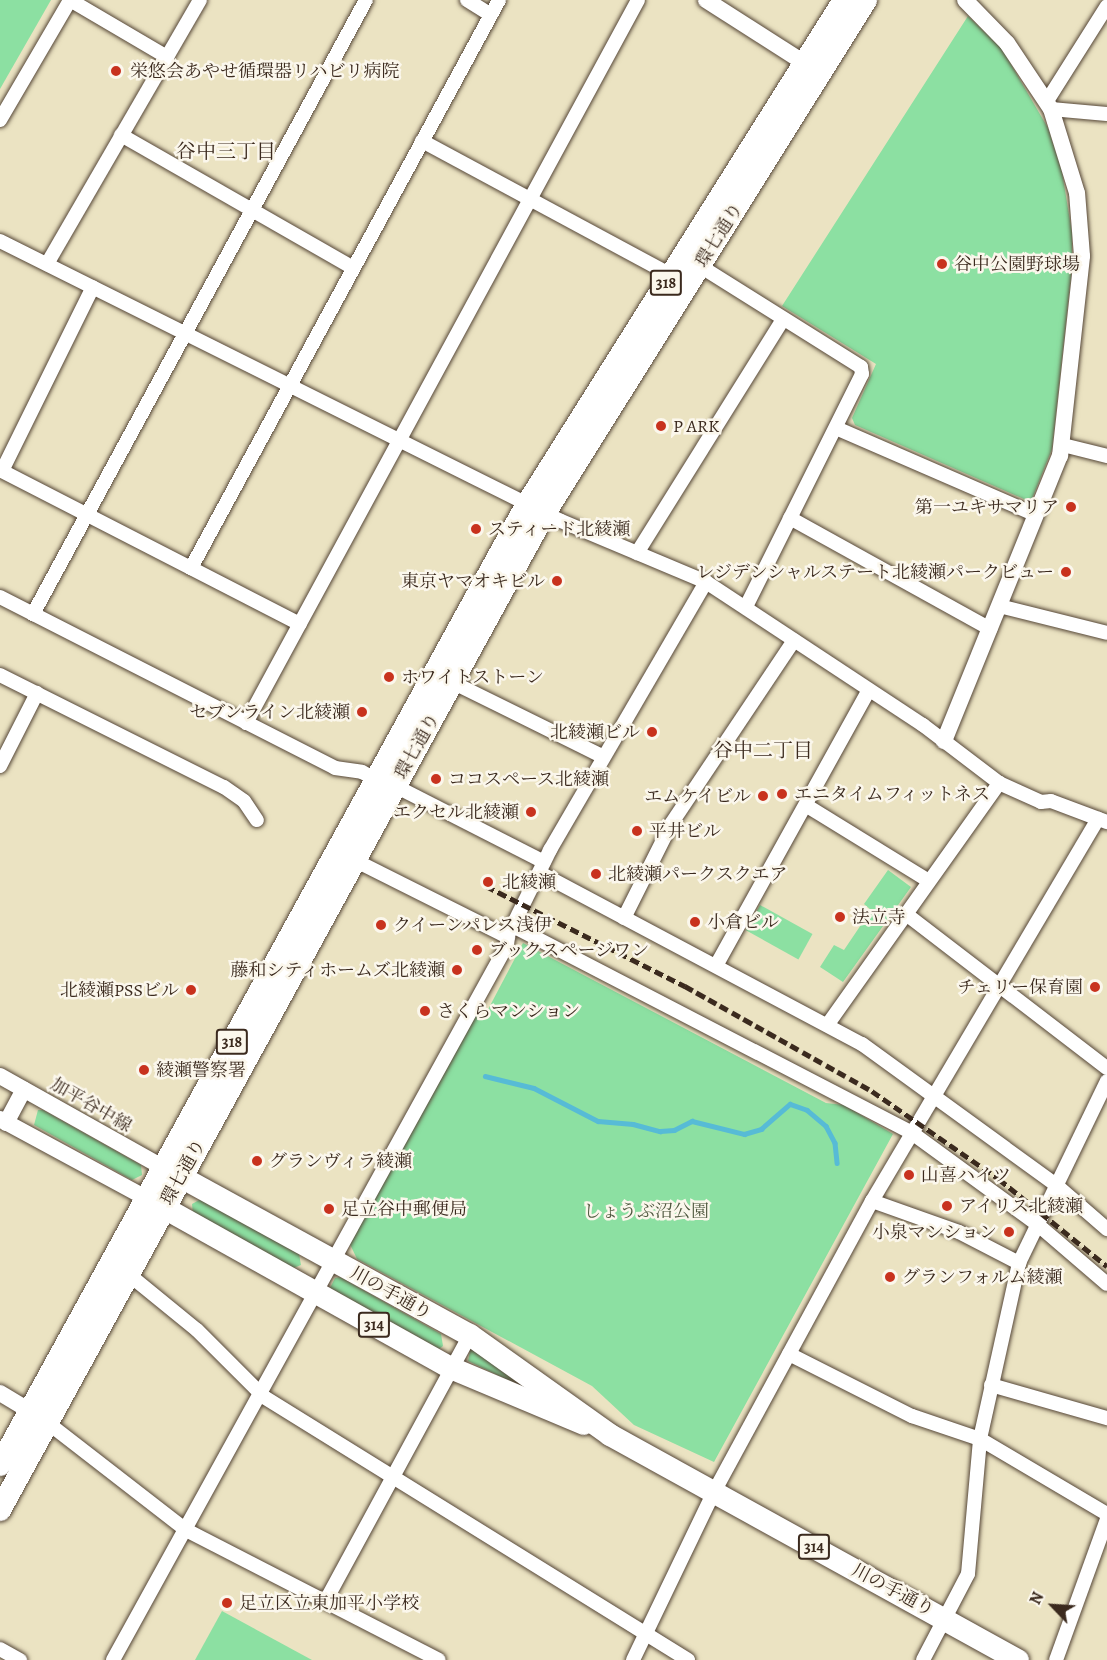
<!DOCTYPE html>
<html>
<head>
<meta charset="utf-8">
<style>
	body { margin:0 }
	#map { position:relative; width:1107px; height:1660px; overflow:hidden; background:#ebe3c2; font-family:Alegreya,"Noto Serif JP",serif }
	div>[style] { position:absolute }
	.green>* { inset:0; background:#8ce0a2; transform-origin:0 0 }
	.stream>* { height:4.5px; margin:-2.25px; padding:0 2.25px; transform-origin:2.25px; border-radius:2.25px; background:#57bbd6 }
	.roads { filter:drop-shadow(0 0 2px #554637) drop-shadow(0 0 2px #554637) }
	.minor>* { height:14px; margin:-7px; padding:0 7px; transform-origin:7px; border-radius:7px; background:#fff }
	.tertiary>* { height:16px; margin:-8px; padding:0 8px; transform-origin:8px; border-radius:8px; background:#fff }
	.primary>* { height:22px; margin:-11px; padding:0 11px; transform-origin:11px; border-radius:11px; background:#fff }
	.rail>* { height:4.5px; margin-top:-2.25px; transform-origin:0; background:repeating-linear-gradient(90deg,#3b2a1e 0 9px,transparent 0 13.5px) }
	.dots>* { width:16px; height:16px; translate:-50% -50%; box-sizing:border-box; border:3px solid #fbf7ec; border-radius:50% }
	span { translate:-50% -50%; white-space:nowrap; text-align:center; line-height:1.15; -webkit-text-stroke:5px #fbf7ec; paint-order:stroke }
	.shield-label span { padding:2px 4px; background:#fbf7ec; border:2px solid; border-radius:4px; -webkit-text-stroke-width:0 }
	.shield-label { font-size:16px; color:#3b2a1e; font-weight:700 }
	.poi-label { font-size:18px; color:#3b2a1e }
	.left { translate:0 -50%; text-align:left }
	.right { translate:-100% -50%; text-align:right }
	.street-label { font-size:18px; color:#3b2a1e }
	.park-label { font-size:18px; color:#4f583f }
	.neighbourhood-label { font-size:20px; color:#3b2a1e }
	.north { position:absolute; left:1023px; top:1576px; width:60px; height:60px; -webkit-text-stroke:4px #fbf7ec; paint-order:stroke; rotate:295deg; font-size:16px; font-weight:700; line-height:24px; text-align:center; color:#3b2a1e }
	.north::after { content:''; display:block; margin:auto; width:21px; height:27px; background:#3b2a1e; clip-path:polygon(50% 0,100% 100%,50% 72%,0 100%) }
</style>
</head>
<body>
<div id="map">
	<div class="green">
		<i style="clip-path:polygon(0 0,51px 0,0 89px)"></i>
		<i style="clip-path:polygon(968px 16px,1002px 49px,1048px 128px,1062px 172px,1072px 233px,1072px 267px,1052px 449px,1032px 499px,1026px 500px,855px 425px,852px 418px,876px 364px,782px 306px)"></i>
		<i style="clip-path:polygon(888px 870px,911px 887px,843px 982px,820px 967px,834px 945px,844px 950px,871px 910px,864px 904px)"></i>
		<i style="left:760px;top:905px;width:60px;height:29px;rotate:29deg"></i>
		<i style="clip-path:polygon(523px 943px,826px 1103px,844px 1105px,893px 1134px,714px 1462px,634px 1425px,592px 1386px,357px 1259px,348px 1240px,475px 1014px,483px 1019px)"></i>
		<i style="clip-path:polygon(38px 1110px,43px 1110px,141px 1165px,142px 1175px,132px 1180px,34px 1125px)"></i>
		<i style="clip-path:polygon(201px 1199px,299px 1254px,301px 1265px,291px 1269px,193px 1214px,192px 1204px)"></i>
		<i style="clip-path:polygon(340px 1277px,441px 1334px,443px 1346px,439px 1349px,330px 1288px,335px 1278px)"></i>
		<i style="clip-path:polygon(471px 1346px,563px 1406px,468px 1361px)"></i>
		<i style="clip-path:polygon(222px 1611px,312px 1660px,195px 1660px)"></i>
	</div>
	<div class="stream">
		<i style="left:485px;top:1076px;width:50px;rotate:13.8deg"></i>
		<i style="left:534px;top:1088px;width:72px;rotate:27.3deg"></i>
		<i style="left:598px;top:1121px;width:35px;rotate:5deg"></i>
		<i style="left:633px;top:1124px;width:28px;rotate:15deg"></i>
		<i style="left:660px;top:1131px;width:14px;rotate:-4deg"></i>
		<i style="left:674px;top:1130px;width:20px;rotate:-27deg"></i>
		<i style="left:692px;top:1121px;width:54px;rotate:14deg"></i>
		<i style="left:744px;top:1134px;width:18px;rotate:-16deg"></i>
		<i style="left:761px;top:1129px;width:38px;rotate:-41deg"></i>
		<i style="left:790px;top:1104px;width:18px;rotate:19deg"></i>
		<i style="left:807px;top:1110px;width:25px;rotate:40deg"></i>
		<i style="left:826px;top:1126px;width:19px;rotate:62deg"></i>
		<i style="left:835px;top:1143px;width:20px;rotate:84deg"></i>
	</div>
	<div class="roads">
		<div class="minor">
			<i style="left:70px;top:0;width:113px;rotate:30.4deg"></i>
			<i style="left:467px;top:0;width:28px;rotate:32deg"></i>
			<i style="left:1047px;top:101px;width:112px;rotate:-57.7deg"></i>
			<i style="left:1051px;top:109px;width:56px;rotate:5.1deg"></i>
			<i style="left:0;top:120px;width:139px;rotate:-59.7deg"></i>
			<i style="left:121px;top:135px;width:267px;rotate:29.8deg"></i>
			<i style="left:422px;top:141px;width:283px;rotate:28.3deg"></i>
			<i style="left:0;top:241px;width:627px;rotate:26.52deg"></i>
			<i style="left:561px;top:521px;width:157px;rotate:22.8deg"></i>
			<i style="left:706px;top:582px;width:260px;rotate:33.4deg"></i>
			<i style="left:923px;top:725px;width:96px;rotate:37.3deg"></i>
			<i style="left:999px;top:783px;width:46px;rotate:24.3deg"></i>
			<i style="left:1041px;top:802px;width:10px;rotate:-6deg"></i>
			<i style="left:1051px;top:801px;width:60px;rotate:20.6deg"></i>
			<i style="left:47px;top:264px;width:305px;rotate:-59.9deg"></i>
			<i style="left:700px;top:266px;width:190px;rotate:32.1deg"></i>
			<i style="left:861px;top:367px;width:7px;rotate:82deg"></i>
			<i style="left:862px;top:374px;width:260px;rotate:116.5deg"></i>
			<i style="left:836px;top:428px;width:218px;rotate:23.5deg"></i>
			<i style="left:1063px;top:445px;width:45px;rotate:14deg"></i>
			<i style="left:0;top:470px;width:337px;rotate:27.2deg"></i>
			<i style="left:2px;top:471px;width:205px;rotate:-63.7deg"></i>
			<i style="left:790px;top:518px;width:229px;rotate:29deg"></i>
			<i style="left:637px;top:553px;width:276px;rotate:-58deg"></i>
			<i style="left:191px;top:568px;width:646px;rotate:-61.53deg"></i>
			<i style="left:0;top:597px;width:376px;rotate:27deg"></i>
			<i style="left:335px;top:768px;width:27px;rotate:8deg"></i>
			<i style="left:362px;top:772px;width:15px;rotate:28deg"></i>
			<i style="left:999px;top:606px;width:111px;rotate:14deg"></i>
			<i style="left:33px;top:614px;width:698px;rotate:-61.53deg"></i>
			<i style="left:0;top:675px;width:250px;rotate:26.6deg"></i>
			<i style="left:224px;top:787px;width:24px;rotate:35deg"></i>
			<i style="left:244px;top:801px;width:23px;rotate:56deg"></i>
			<i style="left:452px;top:682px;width:169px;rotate:26.3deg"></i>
			<i style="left:246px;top:723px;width:822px;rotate:-61.53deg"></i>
			<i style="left:0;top:766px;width:82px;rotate:-63.1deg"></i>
			<i style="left:395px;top:786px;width:167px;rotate:27deg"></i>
			<i style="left:807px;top:806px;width:143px;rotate:31.6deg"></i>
			<i style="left:540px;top:873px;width:365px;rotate:28deg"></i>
			<i style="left:862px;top:1044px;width:238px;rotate:36deg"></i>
			<i style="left:1055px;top:1184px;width:69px;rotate:40.9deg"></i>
			<i style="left:906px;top:914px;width:253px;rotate:37.5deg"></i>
			<i style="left:624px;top:918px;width:105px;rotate:-63.4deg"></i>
			<i style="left:671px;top:824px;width:221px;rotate:-56.2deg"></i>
			<i style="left:511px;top:925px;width:452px;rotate:27.4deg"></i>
			<i style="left:912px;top:1133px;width:155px;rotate:36.1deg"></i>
			<i style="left:1037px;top:1224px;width:92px;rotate:40.6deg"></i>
			<i style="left:509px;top:933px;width:93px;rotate:-63.7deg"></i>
			<i style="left:550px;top:850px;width:310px;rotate:-59.8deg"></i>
			<i style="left:717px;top:964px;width:313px;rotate:-61deg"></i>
			<i style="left:828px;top:1024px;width:296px;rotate:-54.6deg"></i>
			<i style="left:872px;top:1201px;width:92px;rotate:19.6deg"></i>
			<i style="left:959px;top:1232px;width:68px;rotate:27.3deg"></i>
			<i style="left:127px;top:1273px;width:90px;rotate:39.2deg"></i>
			<i style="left:197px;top:1330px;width:95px;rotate:45deg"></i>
			<i style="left:264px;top:1397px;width:499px;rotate:31.8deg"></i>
			<i style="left:789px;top:1354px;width:138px;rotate:26.8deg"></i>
			<i style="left:912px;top:1416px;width:72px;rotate:18.7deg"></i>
			<i style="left:980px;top:1439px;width:147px;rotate:30.6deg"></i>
			<i style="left:991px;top:1385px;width:121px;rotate:15.9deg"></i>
			<i style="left:48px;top:1423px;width:175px;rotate:37.8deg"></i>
			<i style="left:186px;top:1530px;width:284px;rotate:27.2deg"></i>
			<i style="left:325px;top:1602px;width:304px;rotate:-61.5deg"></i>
			<i style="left:0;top:1649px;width:23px;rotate:29deg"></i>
			<i style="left:113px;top:1660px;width:816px;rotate:-61.14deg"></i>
			<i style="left:507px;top:945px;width:8px;rotate:-83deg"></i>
			<i style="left:508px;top:937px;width:170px;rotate:-153.4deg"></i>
			<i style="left:633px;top:1660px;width:187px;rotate:-64.3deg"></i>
			<i style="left:714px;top:1492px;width:331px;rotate:-61.5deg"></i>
			<i style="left:872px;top:1201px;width:444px;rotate:-59.4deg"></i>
			<i style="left:923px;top:1660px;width:97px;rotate:-62.4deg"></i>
			<i style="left:968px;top:1574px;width:136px;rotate:-84.9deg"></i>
			<i style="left:980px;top:1439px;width:180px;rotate:-77.5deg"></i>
			<i style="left:1019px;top:1263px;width:202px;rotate:-64.2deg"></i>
			<i style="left:1056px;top:1660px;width:150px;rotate:-70.1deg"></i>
		</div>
		<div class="tertiary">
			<i style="left:706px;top:0;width:128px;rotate:32.6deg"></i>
			<i style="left:944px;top:741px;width:308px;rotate:-67.9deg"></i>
			<i style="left:1060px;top:456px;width:201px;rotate:-83.7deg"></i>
			<i style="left:1082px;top:256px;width:63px;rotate:-94.5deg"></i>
			<i style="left:1077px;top:193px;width:88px;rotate:-107.2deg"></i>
			<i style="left:1051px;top:109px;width:79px;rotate:-123.7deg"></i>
			<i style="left:1007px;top:43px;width:60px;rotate:-134.3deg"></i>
			<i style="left:0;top:1076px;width:186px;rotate:29.3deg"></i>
			<i style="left:0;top:1119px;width:166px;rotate:28.4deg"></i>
			<i style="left:6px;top:1123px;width:38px;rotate:-62deg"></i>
			<i style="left:0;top:1393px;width:35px;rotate:31deg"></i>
		</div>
		<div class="primary">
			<i style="left:168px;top:1170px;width:344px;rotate:28.7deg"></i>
			<i style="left:470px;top:1335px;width:172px;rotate:35.5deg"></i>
			<i style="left:610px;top:1435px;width:466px;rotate:28.9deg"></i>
			<i style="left:150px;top:1200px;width:345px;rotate:29.2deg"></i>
			<i style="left:451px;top:1368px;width:144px;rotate:22.8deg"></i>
			<i style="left:0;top:1465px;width:1096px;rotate:-61.26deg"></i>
			<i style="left:527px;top:504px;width:595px;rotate:-57.83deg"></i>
			<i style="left:0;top:1510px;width:1136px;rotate:-61.34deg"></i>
			<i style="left:545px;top:513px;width:605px;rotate:-57.96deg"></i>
		</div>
	</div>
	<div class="rail">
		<i style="left:486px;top:886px;width:223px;rotate:26.7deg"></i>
		<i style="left:685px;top:986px;width:214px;rotate:29.3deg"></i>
		<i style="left:872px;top:1091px;width:155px;rotate:34.7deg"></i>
		<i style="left:999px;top:1179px;width:139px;rotate:38.9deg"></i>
	</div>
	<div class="dots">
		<i style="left:116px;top:71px;background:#c8321e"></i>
		<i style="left:942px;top:264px;background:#c8321e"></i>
		<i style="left:661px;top:426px;background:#c8321e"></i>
		<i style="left:1071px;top:507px;background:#c8321e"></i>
		<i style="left:476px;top:529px;background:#c8321e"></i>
		<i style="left:1066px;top:572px;background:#c8321e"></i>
		<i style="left:557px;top:581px;background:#c8321e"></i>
		<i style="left:389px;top:677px;background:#c8321e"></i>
		<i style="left:362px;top:712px;background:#c8321e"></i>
		<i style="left:652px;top:732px;background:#c8321e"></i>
		<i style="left:436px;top:779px;background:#c8321e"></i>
		<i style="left:782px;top:794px;background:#c8321e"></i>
		<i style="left:763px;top:796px;background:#c8321e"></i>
		<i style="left:531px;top:812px;background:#c8321e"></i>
		<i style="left:637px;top:831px;background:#c8321e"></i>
		<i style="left:596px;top:874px;background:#c8321e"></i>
		<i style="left:488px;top:882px;background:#c8321e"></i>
		<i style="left:840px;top:917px;background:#c8321e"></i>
		<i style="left:695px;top:922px;background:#c8321e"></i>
		<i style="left:381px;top:925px;background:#c8321e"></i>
		<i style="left:477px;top:950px;background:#c8321e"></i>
		<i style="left:457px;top:970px;background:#c8321e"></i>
		<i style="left:1095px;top:987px;background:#c8321e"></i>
		<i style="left:191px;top:990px;background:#c8321e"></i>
		<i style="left:425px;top:1011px;background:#c8321e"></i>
		<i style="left:144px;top:1070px;background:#c8321e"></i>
		<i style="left:257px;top:1161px;background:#c8321e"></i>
		<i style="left:909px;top:1175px;background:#c8321e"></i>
		<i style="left:947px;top:1206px;background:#c8321e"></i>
		<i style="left:329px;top:1209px;background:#c8321e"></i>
		<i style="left:1009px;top:1232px;background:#c8321e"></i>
		<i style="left:890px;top:1277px;background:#c8321e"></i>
		<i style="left:227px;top:1603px;background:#c8321e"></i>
	</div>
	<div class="shield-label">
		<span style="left:666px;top:283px">318</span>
		<span style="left:232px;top:1042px">318</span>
		<span style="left:374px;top:1325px">314</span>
		<span style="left:814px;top:1547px">314</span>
	</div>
	<div class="poi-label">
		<span class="left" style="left:130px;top:71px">栄悠会あやせ循環器リハビリ病院</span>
		<span class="left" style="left:954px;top:264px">谷中公園野球場</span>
		<span class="left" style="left:673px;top:426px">P ARK</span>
		<span class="right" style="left:1059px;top:507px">第一ユキサマリア</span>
		<span class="left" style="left:488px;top:529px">スティード北綾瀬</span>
		<span class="right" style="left:1054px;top:572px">レジデンシャルステート北綾瀬パークビュー</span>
		<span class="right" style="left:545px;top:581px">東京ヤマオキビル</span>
		<span class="left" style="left:401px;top:677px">ホワイトストーン</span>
		<span class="right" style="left:350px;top:712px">セブンライン北綾瀬</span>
		<span class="right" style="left:640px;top:732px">北綾瀬ビル</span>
		<span class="left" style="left:448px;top:779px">ココスペース北綾瀬</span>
		<span class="left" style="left:794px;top:794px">エニタイムフィットネス</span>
		<span class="right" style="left:751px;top:796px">エムケイビル</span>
		<span class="right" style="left:519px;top:812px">エクセル北綾瀬</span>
		<span class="left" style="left:649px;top:831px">平井ビル</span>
		<span class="left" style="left:608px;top:874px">北綾瀬パークスクエア</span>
		<span class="left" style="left:502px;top:882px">北綾瀬</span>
		<span class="left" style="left:852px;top:917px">法立寺</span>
		<span class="left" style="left:707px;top:922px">小倉ビル</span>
		<span class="left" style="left:393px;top:925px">クイーンパレス浅伊</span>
		<span class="left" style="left:489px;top:950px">ブックスページワン</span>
		<span class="right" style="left:445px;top:970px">藤和シティホームズ北綾瀬</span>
		<span class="right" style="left:1083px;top:987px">チェリー保育園</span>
		<span class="right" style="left:179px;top:990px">北綾瀬PSSビル</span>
		<span class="left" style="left:437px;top:1011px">さくらマンション</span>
		<span class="left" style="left:156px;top:1070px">綾瀬警察署</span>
		<span class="left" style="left:269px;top:1161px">グランヴィラ綾瀬</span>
		<span class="left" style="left:921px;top:1175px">山喜ハイツ</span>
		<span class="left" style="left:959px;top:1206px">アイリス北綾瀬</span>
		<span class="left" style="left:341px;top:1209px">足立谷中郵便局</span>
		<span class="right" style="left:997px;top:1232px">小泉マンション</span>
		<span class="left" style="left:902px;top:1277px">グランフォルム綾瀬</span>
		<span class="left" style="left:239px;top:1603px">足立区立東加平小学校</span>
	</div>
	<div class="street-label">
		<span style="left:719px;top:235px;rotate:-58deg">環七通り</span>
		<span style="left:417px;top:746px;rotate:-61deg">環七通り</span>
		<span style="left:91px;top:1105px;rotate:30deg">加平谷中線</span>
		<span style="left:183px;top:1172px;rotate:-61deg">環七通り</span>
		<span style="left:391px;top:1293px;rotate:29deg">川の手通り</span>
		<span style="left:893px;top:1590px;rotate:28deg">川の手通り</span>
	</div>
	<div class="park-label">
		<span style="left:646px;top:1211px">しょうぶ沼公園</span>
	</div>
	<div class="neighbourhood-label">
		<span style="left:226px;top:151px">谷中三丁目</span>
		<span style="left:763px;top:750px">谷中二丁目</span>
	</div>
	<div class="north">N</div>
</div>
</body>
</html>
